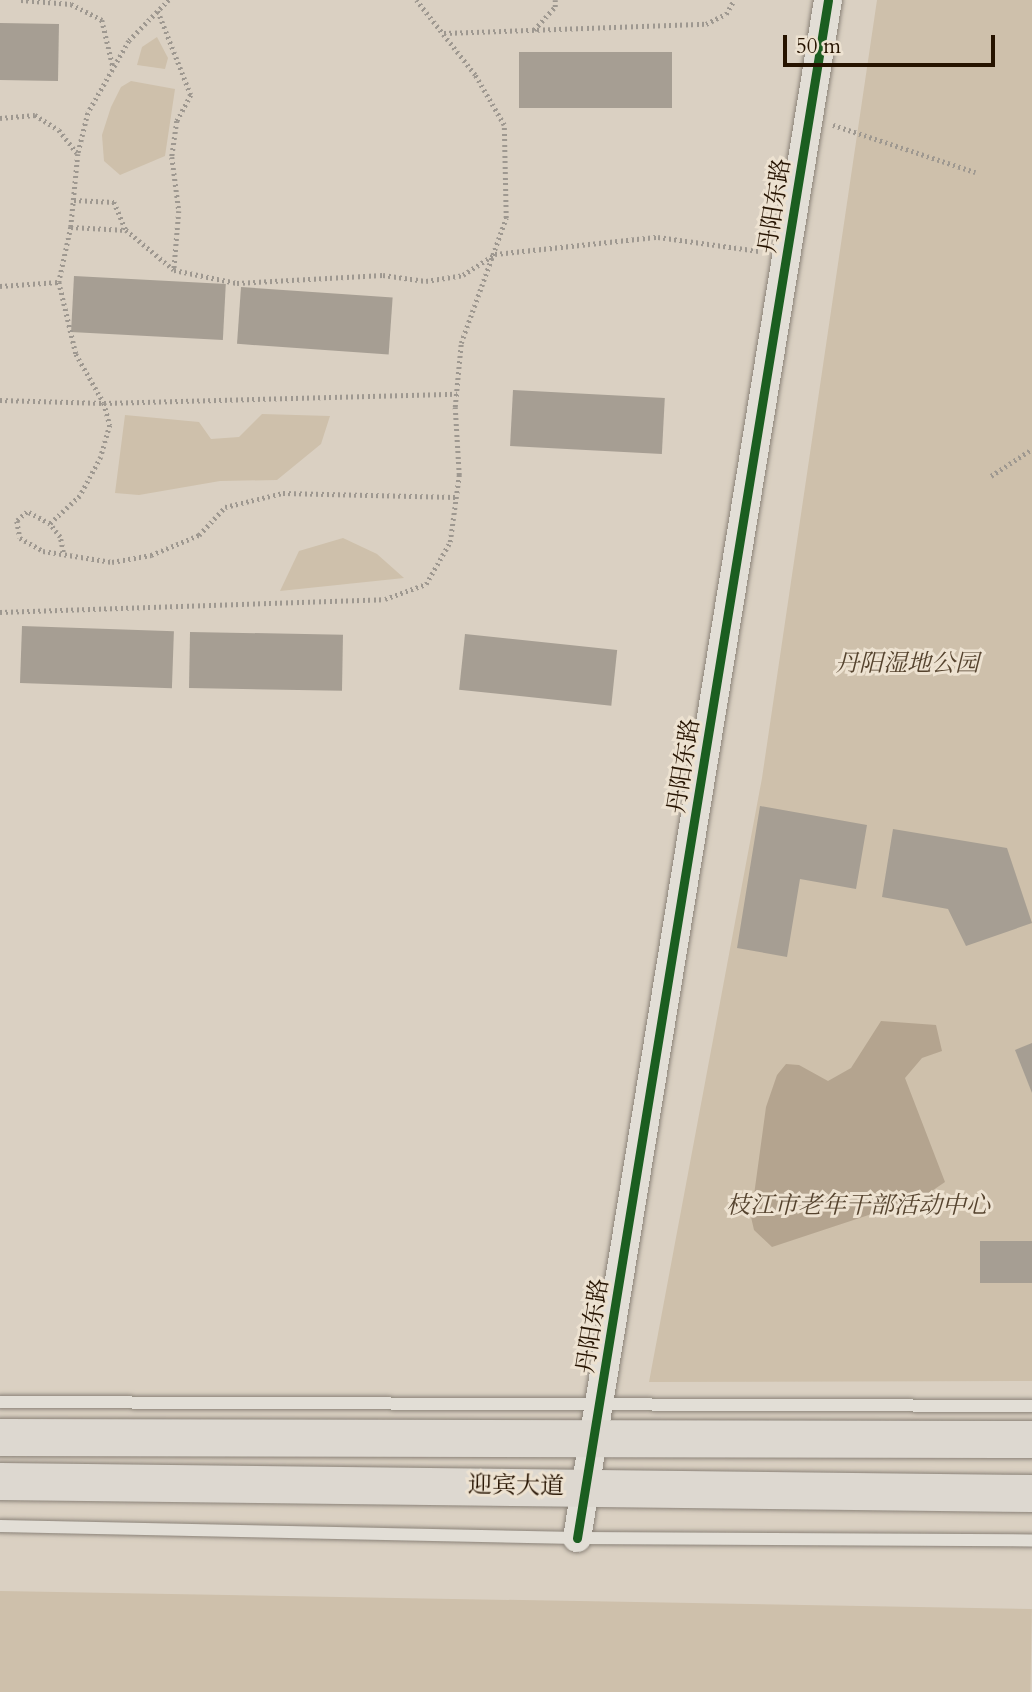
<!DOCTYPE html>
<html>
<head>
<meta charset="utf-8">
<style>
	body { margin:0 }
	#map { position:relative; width:1032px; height:1692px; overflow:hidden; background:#dad0c2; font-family:Cardo,"Noto Serif SC",serif }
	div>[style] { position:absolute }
	.green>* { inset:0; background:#cec0ab; transform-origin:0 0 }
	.water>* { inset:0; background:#b4a48f }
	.building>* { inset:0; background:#a69e93; transform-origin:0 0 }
	.path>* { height:4.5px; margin-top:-2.25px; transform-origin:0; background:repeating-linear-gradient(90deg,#9e9890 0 2px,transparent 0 5.5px) }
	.roads { filter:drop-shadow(0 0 2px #8a8278) drop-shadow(0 0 2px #8a8278) }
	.service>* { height:12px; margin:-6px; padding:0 6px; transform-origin:6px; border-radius:6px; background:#e2ded6 }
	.tertiary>* { height:28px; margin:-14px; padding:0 14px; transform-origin:14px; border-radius:14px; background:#e2ded6 }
	.primary>* { height:37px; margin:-18.5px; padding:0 18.5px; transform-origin:18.5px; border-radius:18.5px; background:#ddd8d0 }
	.cycleway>* { height:9px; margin:-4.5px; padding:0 4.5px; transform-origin:4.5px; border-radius:4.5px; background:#1b5e20 }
	span { translate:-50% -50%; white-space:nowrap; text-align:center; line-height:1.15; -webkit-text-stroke:6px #ede2d1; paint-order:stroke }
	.street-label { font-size:24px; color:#261300 }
	.park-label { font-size:24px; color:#55432e; font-style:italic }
	.scale { position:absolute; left:783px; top:35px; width:212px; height:32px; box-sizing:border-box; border:4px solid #261300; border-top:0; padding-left:9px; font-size:21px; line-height:24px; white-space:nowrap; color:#261300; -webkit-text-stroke:5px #ede2d1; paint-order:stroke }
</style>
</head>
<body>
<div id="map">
	<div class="green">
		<i style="clip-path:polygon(877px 0,1032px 0,1032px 1381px,649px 1382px,762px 778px)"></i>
		<i style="clip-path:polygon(157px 37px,168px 58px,165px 69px,137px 65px,142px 47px)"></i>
		<i style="clip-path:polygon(131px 81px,175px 89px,165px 156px,120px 175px,104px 161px,102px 135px,111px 107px,121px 87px)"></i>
		<i style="clip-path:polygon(262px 414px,330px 416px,321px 444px,277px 480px,220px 481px,139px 495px,115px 493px,125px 415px,199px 422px,211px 439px,239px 437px)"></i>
		<i style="clip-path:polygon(343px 538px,377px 554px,404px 578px,280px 591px,299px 551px)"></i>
		<i style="left:0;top:1591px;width:1032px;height:101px;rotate:1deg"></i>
	</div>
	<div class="water">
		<i style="clip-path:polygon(881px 1021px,936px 1025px,942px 1051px,922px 1058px,905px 1078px,945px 1182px,923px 1197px,772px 1247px,754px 1230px,751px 1217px,766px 1107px,777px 1075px,786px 1064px,799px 1065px,828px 1081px,851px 1068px)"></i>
	</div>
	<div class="building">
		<i style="left:0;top:23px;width:59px;height:57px;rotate:1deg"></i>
		<i style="left:519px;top:52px;width:153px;height:56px"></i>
		<i style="left:74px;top:276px;width:152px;height:56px;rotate:3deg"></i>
		<i style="left:241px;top:287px;width:152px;height:57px;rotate:4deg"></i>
		<i style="left:513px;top:390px;width:152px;height:56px;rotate:3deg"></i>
		<i style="left:22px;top:626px;width:152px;height:57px;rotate:2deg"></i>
		<i style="left:190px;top:632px;width:153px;height:56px;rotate:1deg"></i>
		<i style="left:465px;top:634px;width:153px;height:56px;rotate:6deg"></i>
		<i style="clip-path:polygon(760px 806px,867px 825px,856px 889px,800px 879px,787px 957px,737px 948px)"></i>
		<i style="clip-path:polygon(893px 829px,1007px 848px,1032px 923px,966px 946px,948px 909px,882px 897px)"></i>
		<i style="clip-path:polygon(1032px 1043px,1032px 1093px,1015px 1050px)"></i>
		<i style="left:1032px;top:1241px;width:42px;height:52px;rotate:90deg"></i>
	</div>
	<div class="path">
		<i style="left:21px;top:0;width:50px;rotate:4.6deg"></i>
		<i style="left:71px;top:4px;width:35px;rotate:27deg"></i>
		<i style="left:102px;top:20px;width:48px;rotate:76.8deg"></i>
		<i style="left:169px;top:0;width:57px;rotate:134.3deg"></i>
		<i style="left:129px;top:41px;width:83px;rotate:119.7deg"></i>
		<i style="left:88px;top:113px;width:42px;rotate:103.7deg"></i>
		<i style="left:78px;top:154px;width:73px;rotate:95.5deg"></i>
		<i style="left:71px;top:227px;width:56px;rotate:102.3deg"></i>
		<i style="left:59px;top:282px;width:74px;rotate:76.7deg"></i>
		<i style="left:76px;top:354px;width:56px;rotate:60.3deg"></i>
		<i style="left:104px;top:403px;width:353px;rotate:-1.5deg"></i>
		<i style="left:158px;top:11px;width:90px;rotate:68.6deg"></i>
		<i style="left:191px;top:95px;width:30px;rotate:118deg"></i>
		<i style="left:177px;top:121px;width:36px;rotate:98deg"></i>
		<i style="left:172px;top:157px;width:54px;rotate:82.6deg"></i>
		<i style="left:179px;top:211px;width:59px;rotate:94.8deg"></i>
		<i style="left:534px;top:30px;width:31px;rotate:-48deg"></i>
		<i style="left:555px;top:7px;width:7px;rotate:-90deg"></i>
		<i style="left:444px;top:33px;width:262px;rotate:-2deg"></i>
		<i style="left:706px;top:24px;width:22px;rotate:-27deg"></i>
		<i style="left:726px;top:14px;width:16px;rotate:-60deg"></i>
		<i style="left:0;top:118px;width:35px;rotate:-5deg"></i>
		<i style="left:35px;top:115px;width:28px;rotate:32deg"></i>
		<i style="left:59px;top:130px;width:29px;rotate:52deg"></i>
		<i style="left:833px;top:125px;width:150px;rotate:18.3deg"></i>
		<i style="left:74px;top:200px;width:40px;rotate:2.9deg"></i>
		<i style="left:114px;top:202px;width:30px;rotate:67deg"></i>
		<i style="left:71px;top:227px;width:55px;rotate:3.1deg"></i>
		<i style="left:126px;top:230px;width:62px;rotate:39.8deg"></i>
		<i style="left:174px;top:270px;width:64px;rotate:11.7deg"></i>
		<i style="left:237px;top:283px;width:146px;rotate:-3.1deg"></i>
		<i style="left:383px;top:275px;width:43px;rotate:7.9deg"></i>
		<i style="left:426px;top:281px;width:37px;rotate:-9deg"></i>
		<i style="left:463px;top:275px;width:38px;rotate:-33deg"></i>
		<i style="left:495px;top:254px;width:164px;rotate:-6deg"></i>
		<i style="left:658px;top:237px;width:102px;rotate:7.9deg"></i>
		<i style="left:0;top:286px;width:59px;rotate:-3.9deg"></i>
		<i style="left:0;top:400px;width:104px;rotate:1.7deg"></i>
		<i style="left:104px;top:403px;width:23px;rotate:75deg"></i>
		<i style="left:110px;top:425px;width:33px;rotate:106deg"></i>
		<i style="left:101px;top:457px;width:44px;rotate:118.3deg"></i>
		<i style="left:80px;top:496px;width:41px;rotate:137deg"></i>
		<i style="left:991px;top:476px;width:49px;rotate:-33.4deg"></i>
		<i style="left:63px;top:552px;width:15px;rotate:-101deg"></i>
		<i style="left:60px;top:537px;width:16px;rotate:-128deg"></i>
		<i style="left:50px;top:524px;width:26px;rotate:-152deg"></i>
		<i style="left:27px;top:512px;width:13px;rotate:138deg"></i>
		<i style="left:17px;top:521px;width:17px;rotate:80deg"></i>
		<i style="left:20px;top:538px;width:26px;rotate:29deg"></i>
		<i style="left:43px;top:551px;width:70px;rotate:9.1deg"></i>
		<i style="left:112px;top:562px;width:40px;rotate:-10deg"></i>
		<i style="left:151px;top:555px;width:52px;rotate:-22.6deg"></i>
		<i style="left:199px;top:535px;width:38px;rotate:-47deg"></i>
		<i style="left:225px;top:507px;width:60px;rotate:-13.6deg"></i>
		<i style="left:283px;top:493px;width:173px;rotate:1.3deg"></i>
		<i style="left:0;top:612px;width:385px;rotate:-1.9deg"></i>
		<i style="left:385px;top:599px;width:44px;rotate:-20.1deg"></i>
		<i style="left:426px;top:584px;width:48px;rotate:-60.3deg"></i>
		<i style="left:450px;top:542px;width:68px;rotate:-82.3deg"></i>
		<i style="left:459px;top:475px;width:68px;rotate:-93.4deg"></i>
		<i style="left:455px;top:407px;width:64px;rotate:-84.6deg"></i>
		<i style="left:461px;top:343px;width:133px;rotate:-70.2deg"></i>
		<i style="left:506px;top:218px;width:93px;rotate:-91.2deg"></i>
		<i style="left:504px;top:125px;width:58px;rotate:-120.1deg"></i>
		<i style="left:475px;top:75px;width:95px;rotate:-128.2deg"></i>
	</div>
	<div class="roads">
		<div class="service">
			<i style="left:0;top:1402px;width:1032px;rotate:0.22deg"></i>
			<i style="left:0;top:1526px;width:577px;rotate:1.19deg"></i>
			<i style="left:577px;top:1538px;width:455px;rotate:0.3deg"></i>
		</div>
		<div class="tertiary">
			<i style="left:577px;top:1538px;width:1558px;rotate:-80.73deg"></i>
		</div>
		<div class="primary">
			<i style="left:0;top:1437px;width:1032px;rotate:0.11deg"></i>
			<i style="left:0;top:1481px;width:1032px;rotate:0.67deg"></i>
		</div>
	</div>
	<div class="cycleway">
		<i style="left:577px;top:1538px;width:1558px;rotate:-80.73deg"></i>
	</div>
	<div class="street-label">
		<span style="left:775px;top:206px;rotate:-81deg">丹阳东路</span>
		<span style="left:684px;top:766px;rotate:-81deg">丹阳东路</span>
		<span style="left:593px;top:1326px;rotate:-81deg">丹阳东路</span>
		<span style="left:516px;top:1486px;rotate:1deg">迎宾大道</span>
	</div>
	<div class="park-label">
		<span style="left:907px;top:664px">丹阳湿地公园</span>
		<span style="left:858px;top:1206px">枝江市老年干部活动中心</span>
	</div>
	<div class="scale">50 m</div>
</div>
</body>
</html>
